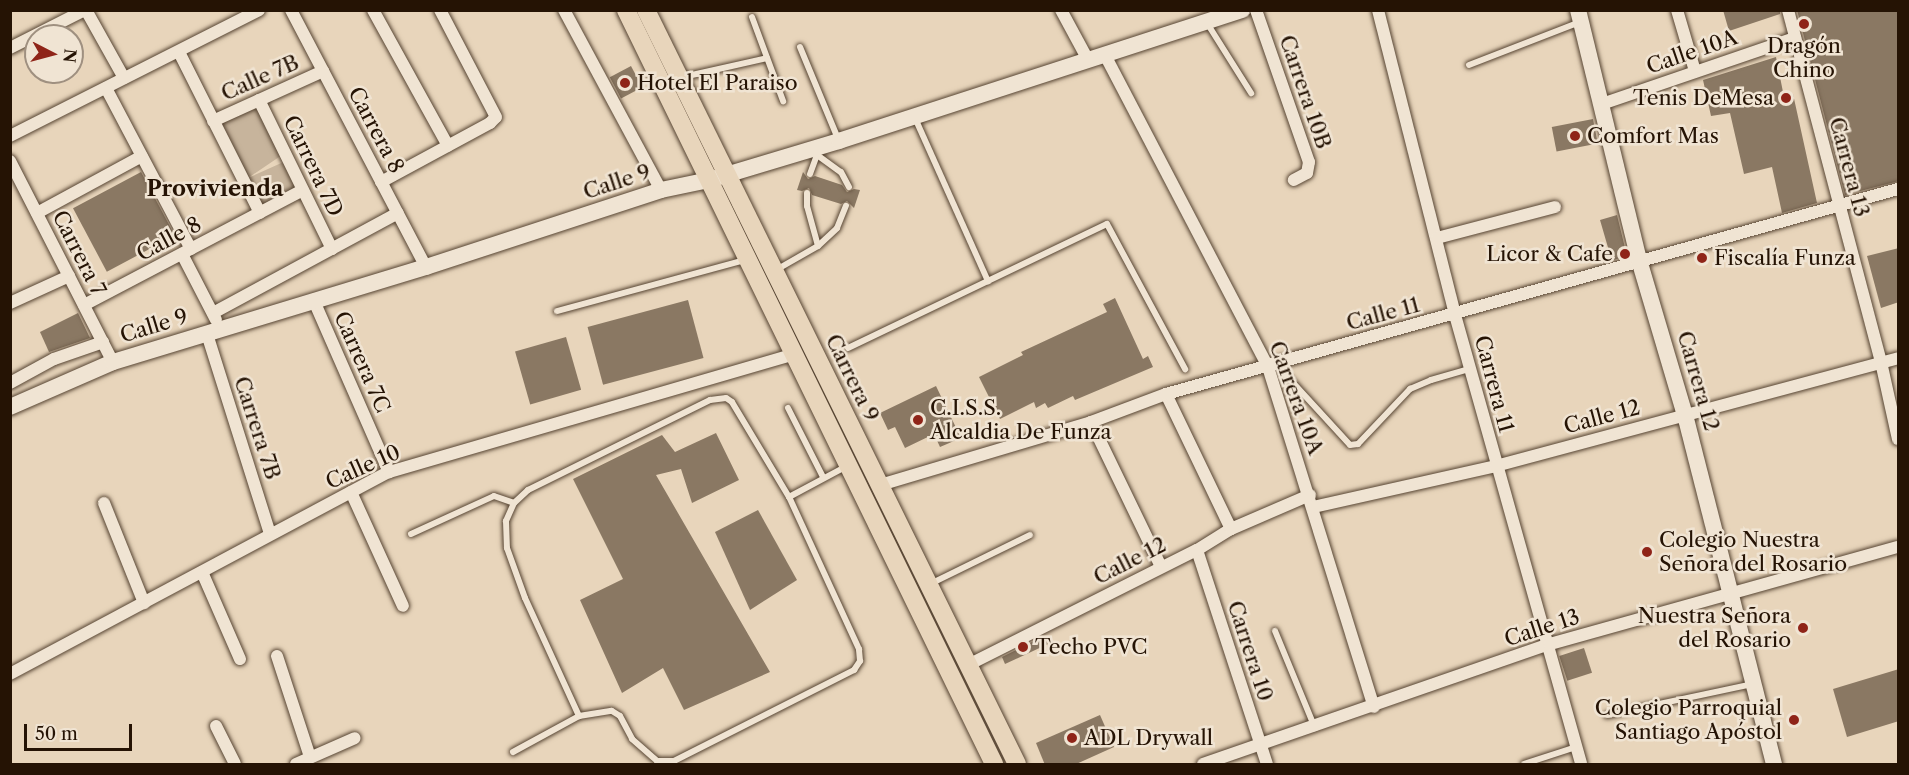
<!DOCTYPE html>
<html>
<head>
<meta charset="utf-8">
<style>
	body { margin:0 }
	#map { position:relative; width:1909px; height:775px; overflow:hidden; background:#e8d5bb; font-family:"Libre Caslon Text",serif }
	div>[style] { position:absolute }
	.green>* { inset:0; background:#c7b49c }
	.building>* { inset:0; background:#8a7863; transform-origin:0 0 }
	.roads { filter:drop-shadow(0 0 2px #564432) drop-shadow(0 0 2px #564432) }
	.service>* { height:6px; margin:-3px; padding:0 3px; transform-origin:3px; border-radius:3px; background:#f0e4d3 }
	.minor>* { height:12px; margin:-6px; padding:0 6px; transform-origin:6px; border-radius:6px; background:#f0e4d3 }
	.secondary>* { height:16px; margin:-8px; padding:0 8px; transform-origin:8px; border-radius:8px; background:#f0e4d3 }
	.primary>* { height:18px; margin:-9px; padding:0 9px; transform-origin:9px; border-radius:9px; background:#e8d5bb }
	.dots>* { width:16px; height:16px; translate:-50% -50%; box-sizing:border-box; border:3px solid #f0e4d3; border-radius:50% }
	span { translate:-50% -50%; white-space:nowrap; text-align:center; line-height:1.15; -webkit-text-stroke:5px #f0e4d3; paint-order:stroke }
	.poi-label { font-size:21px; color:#251304 }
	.left { translate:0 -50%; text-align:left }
	.right { translate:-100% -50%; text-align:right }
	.street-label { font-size:21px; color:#251304 }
	.neighbourhood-label { font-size:22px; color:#251304; font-weight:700 }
	.frame { position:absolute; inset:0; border:12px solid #251304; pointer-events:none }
	.north { position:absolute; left:24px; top:24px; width:60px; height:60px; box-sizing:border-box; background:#f0e4d3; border:2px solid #9f9080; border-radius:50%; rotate:96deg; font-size:16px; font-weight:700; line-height:24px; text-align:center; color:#251304 }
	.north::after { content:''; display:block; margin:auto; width:21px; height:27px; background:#8f2418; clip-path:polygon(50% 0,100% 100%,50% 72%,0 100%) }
	.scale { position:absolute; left:24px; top:724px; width:108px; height:27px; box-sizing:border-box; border:3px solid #251304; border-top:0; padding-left:8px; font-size:18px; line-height:21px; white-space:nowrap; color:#251304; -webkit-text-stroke:4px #f0e4d3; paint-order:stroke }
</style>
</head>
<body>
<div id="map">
	<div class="green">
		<i style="clip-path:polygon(259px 100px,285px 153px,248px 178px,288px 160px,303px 190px,266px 210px,213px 121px)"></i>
	</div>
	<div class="building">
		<i style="clip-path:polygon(1723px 10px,1780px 10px,1780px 14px,1729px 31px)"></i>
		<i style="clip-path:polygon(1797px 10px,1899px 10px,1899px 181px,1845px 195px)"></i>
		<i style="clip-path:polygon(1776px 57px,1784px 97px,1793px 94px,1817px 203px,1782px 213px,1772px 167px,1744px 174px,1730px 113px,1711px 116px,1703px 80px)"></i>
		<i style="left:631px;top:66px;width:24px;height:24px;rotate:62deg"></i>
		<i style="left:1593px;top:119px;width:25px;height:42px;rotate:79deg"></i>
		<i style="left:141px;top:172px;width:72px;height:77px;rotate:62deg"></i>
		<i style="clip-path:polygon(803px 172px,808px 179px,815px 176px,842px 185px,847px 192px,854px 189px,860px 190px,854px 208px,847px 201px,841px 204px,812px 195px,809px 188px,802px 191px,797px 190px)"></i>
		<i style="clip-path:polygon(1617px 215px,1627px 256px,1600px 264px,1597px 254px,1609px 251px,1600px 220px)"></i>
		<i style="clip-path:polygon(1899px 248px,1899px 302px,1881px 308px,1867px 256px)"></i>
		<i style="clip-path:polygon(1115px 298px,1143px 359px,1148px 356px,1153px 367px,1075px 400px,1073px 396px,1048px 408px,1045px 403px,1036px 408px,1034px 402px,1000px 419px,979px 377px,1023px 355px,1021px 352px,1107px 312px,1103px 304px)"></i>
		<i style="left:688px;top:300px;width:60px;height:104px;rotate:75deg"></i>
		<i style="clip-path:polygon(78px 313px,90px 338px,49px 352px,40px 332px)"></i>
		<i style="left:566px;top:337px;width:55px;height:53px;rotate:74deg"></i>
		<i style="clip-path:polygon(936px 386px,961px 438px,940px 447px,934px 434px,905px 448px,895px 427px,888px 430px,880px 413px)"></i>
		<i style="clip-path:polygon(716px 433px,739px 480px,692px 503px,681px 469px,656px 475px,770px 672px,684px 710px,663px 668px,622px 693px,580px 600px,623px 579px,573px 479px,662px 435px,675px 452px)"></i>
		<i style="clip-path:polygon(758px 510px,797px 580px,750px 610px,715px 532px)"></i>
		<i style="clip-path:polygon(1044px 636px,1048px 644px,1005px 664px,1002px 657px)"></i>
		<i style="left:1584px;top:648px;width:26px;height:26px;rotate:72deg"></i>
		<i style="clip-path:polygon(1899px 669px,1899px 721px,1847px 737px,1833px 689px)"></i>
		<i style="clip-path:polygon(1100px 715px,1114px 747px,1074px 765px,1045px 765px,1036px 743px)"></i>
	</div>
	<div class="roads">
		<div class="service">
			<i style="left:752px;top:17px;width:90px;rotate:69.7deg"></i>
			<i style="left:1207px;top:23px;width:83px;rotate:57.8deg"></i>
			<i style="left:800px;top:47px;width:102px;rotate:67.5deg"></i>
			<i style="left:1469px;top:65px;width:119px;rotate:-21.2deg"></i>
			<i style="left:683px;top:77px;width:86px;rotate:-12.7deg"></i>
			<i style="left:915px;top:118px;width:179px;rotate:65.9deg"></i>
			<i style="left:813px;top:152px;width:34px;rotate:36deg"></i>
			<i style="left:841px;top:172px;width:17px;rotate:62deg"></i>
			<i style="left:810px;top:174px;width:20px;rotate:-70deg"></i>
			<i style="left:807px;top:193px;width:13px;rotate:90deg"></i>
			<i style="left:807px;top:206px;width:41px;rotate:74.6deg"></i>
			<i style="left:776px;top:270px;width:48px;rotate:-29.7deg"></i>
			<i style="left:818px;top:246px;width:26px;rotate:-43deg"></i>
			<i style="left:837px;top:228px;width:24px;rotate:-68deg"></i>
			<i style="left:557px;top:311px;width:195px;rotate:-15.2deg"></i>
			<i style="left:848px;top:348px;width:287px;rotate:-25.6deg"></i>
			<i style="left:1107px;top:224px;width:165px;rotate:61.7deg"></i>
			<i style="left:1280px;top:363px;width:12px;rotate:66deg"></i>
			<i style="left:1285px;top:374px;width:96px;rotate:47.5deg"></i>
			<i style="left:1350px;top:445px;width:8px;rotate:-7deg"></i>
			<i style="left:1358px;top:444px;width:76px;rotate:-46.6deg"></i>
			<i style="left:1410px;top:389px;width:23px;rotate:-23deg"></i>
			<i style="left:1431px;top:380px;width:40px;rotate:-16deg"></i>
			<i style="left:788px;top:408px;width:77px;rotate:63.1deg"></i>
			<i style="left:789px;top:497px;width:66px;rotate:-28.1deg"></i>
			<i style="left:411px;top:534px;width:91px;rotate:-24.6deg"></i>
			<i style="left:494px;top:496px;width:21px;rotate:19deg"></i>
			<i style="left:932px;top:583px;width:109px;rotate:-26.1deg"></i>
			<i style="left:1275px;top:631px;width:105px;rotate:67.6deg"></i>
			<i style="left:1607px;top:715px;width:149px;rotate:-12deg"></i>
			<i style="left:513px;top:752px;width:75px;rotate:-28.6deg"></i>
			<i style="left:579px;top:716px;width:33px;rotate:-9deg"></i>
			<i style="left:612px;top:711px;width:9px;rotate:32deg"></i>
			<i style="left:620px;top:716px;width:26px;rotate:62deg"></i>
			<i style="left:632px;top:739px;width:33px;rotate:41deg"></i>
			<i style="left:657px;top:761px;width:17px"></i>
			<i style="left:674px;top:761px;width:202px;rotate:-26.8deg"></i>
			<i style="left:854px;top:670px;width:11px;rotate:-56deg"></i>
			<i style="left:860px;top:661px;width:12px;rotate:-95deg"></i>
			<i style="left:859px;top:649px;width:167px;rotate:-114.7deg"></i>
			<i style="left:789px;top:497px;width:111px;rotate:-121deg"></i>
			<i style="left:732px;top:402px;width:7px;rotate:-146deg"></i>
			<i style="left:726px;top:398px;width:16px;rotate:173deg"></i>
			<i style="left:710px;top:400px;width:203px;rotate:153.7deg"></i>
			<i style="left:528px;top:490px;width:19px;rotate:137deg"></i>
			<i style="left:514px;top:503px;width:20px;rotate:114deg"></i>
			<i style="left:506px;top:521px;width:27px;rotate:88deg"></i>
			<i style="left:507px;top:548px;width:53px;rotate:70.2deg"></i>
			<i style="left:525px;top:598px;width:130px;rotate:65.4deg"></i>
			<i style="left:1524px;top:764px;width:55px;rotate:-18.1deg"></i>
		</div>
		<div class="minor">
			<i style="left:86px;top:10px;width:78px;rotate:60.8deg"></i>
			<i style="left:291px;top:10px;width:290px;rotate:62.3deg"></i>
			<i style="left:373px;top:10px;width:155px;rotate:61.1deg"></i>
			<i style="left:564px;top:10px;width:204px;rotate:61.7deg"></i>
			<i style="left:1061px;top:10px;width:57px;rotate:61.6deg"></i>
			<i style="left:1256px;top:10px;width:161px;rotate:70.8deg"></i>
			<i style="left:1309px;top:162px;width:11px;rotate:100deg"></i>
			<i style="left:1307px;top:173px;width:15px;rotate:152deg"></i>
			<i style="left:1378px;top:10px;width:315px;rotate:75.8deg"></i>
			<i style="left:1455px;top:315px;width:466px;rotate:74.3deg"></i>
			<i style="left:1677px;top:10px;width:64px;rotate:73.6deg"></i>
			<i style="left:1788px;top:10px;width:364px;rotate:75.2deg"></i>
			<i style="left:1881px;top:362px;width:79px;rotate:77.6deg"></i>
			<i style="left:10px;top:48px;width:84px;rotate:-26.9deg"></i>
			<i style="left:179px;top:52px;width:180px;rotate:63.3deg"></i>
			<i style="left:1105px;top:55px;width:352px;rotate:62.4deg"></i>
			<i style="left:1268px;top:367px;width:356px;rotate:72.7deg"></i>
			<i style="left:106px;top:88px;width:182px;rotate:62.2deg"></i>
			<i style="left:259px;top:100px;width:166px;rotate:63.9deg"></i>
			<i style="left:1602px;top:104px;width:204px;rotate:-18.9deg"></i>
			<i style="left:213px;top:121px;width:121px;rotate:-24.4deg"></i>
			<i style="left:10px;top:136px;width:279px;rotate:-26.8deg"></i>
			<i style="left:10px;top:161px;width:226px;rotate:62.9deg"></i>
			<i style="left:381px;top:182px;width:124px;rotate:-28.4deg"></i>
			<i style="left:490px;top:123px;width:8px;rotate:-45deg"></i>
			<i style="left:496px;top:117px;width:121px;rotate:-117.6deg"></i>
			<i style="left:37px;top:213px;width:119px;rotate:-28.5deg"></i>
			<i style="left:1437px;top:238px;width:122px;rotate:-14.7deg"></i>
			<i style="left:182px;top:254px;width:74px;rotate:62.7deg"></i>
			<i style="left:314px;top:301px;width:187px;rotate:66.3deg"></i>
			<i style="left:10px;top:303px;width:65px;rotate:-24.6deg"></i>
			<i style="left:84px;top:305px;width:247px;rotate:-27.7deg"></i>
			<i style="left:213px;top:313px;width:210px;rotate:-28.4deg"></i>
			<i style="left:207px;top:334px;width:210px;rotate:72.5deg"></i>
			<i style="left:10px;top:383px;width:50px;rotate:-28.6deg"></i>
			<i style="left:54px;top:359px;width:52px;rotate:-19.1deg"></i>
			<i style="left:1166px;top:394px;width:150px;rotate:64.3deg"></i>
			<i style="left:1091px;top:422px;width:161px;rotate:64.2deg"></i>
			<i style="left:880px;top:485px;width:220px;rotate:-16.6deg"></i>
			<i style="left:1091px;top:422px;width:80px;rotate:-20.5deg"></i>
			<i style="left:1166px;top:394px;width:760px;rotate:-15.65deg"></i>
			<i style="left:351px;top:492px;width:125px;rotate:65.5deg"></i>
			<i style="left:104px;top:503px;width:108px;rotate:68.2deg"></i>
			<i style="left:1313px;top:507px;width:188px;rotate:-12.6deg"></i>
			<i style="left:1496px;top:466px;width:416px;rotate:-15deg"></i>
			<i style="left:1197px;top:550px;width:225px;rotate:71.9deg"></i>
			<i style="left:202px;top:572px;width:95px;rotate:66.4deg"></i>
			<i style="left:277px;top:656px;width:106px;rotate:71.9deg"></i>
			<i style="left:968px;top:665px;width:256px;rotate:-26.7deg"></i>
			<i style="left:1197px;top:550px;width:40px;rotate:-32deg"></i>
			<i style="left:1231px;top:529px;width:86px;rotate:-23.3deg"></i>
			<i style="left:10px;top:674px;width:429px;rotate:-28.1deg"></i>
			<i style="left:389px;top:472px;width:423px;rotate:-16.2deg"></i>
			<i style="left:216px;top:726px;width:42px;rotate:63.4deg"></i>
			<i style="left:296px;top:764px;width:64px;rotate:-23.8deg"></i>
			<i style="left:1203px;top:764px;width:367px;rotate:-19.1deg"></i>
			<i style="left:1550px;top:644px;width:361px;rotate:-15.6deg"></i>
		</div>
		<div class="secondary">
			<i style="left:1578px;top:10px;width:257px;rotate:76.3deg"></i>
			<i style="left:1639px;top:260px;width:162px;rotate:73.5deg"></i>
			<i style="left:1685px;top:415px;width:360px;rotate:75.7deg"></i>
			<i style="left:10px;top:407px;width:112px;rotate:-23.6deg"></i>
			<i style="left:113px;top:362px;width:327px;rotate:-16.9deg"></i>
			<i style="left:426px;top:267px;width:247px;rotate:-18.1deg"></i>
			<i style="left:661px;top:190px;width:49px;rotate:-11.8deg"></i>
			<i style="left:709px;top:180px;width:136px;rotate:-16.7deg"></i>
			<i style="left:839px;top:141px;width:424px;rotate:-18deg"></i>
		</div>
		<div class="primary">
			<i style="left:626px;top:10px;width:839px;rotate:63.98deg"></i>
			<i style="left:646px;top:10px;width:840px;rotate:63.8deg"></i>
		</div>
	</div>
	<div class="dots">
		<i style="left:1804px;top:24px;background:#8f2418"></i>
		<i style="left:625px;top:83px;background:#8f2418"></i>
		<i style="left:1786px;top:98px;background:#8f2418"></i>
		<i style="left:1575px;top:136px;background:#8f2418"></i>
		<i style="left:1625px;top:254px;background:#8f2418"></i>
		<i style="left:1702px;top:258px;background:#8f2418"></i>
		<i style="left:918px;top:420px;background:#8f2418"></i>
		<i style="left:1647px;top:552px;background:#8f2418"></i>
		<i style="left:1803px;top:628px;background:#8f2418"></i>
		<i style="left:1023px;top:647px;background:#8f2418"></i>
		<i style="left:1794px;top:720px;background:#8f2418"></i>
		<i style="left:1072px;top:738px;background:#8f2418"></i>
	</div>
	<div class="poi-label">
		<span style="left:1804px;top:58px">Dragón<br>Chino</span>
		<span class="left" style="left:637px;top:83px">Hotel El Paraiso</span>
		<span class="right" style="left:1774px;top:98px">Tenis DeMesa</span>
		<span class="left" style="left:1587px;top:136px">Comfort Mas</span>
		<span class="right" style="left:1613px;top:254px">Licor &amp; Cafe</span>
		<span class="left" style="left:1714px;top:258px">Fiscalía Funza</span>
		<span class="left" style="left:930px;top:420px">C.I.S.S.<br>Alcaldia De Funza</span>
		<span class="left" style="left:1659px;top:552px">Colegio Nuestra<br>Señora del Rosario</span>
		<span class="right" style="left:1791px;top:628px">Nuestra Señora<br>del Rosario</span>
		<span class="left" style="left:1035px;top:647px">Techo PVC</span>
		<span class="right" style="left:1782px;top:720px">Colegio Parroquial<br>Santiago Apóstol</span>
		<span class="left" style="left:1084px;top:738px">ADL Drywall</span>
	</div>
	<div class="street-label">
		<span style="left:1692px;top:52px;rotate:-19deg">Calle 10A</span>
		<span style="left:260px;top:78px;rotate:-24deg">Calle 7B</span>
		<span style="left:1305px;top:92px;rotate:71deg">Carrera 10B</span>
		<span style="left:376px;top:130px;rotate:62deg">Carrera 8</span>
		<span style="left:313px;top:166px;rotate:64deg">Carrera 7D</span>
		<span style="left:1849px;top:167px;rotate:75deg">Carrera 13</span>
		<span style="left:617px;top:182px;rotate:-18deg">Calle 9</span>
		<span style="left:169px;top:239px;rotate:-28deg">Calle 8</span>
		<span style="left:79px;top:253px;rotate:63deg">Carrera 7</span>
		<span style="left:1383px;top:314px;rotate:-15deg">Calle 11</span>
		<span style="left:154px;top:326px;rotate:-17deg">Calle 9</span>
		<span style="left:362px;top:362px;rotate:66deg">Carrera 7C</span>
		<span style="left:852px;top:378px;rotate:64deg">Carrera 9</span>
		<span style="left:1698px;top:381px;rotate:74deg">Carrera 12</span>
		<span style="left:1494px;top:384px;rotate:75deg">Carrera 11</span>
		<span style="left:1296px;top:398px;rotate:70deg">Carrera 10A</span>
		<span style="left:1602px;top:417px;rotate:-15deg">Calle 12</span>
		<span style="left:257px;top:428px;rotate:72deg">Carrera 7B</span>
		<span style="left:363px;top:467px;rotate:-24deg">Calle 10</span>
		<span style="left:1130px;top:561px;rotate:-27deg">Calle 12</span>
		<span style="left:1542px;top:628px;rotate:-18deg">Calle 13</span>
		<span style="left:1250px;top:651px;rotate:72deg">Carrera 10</span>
	</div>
	<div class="neighbourhood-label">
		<span style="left:215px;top:189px">Provivienda</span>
	</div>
	<div class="frame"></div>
	<div class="north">N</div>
	<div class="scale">50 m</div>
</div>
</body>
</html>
